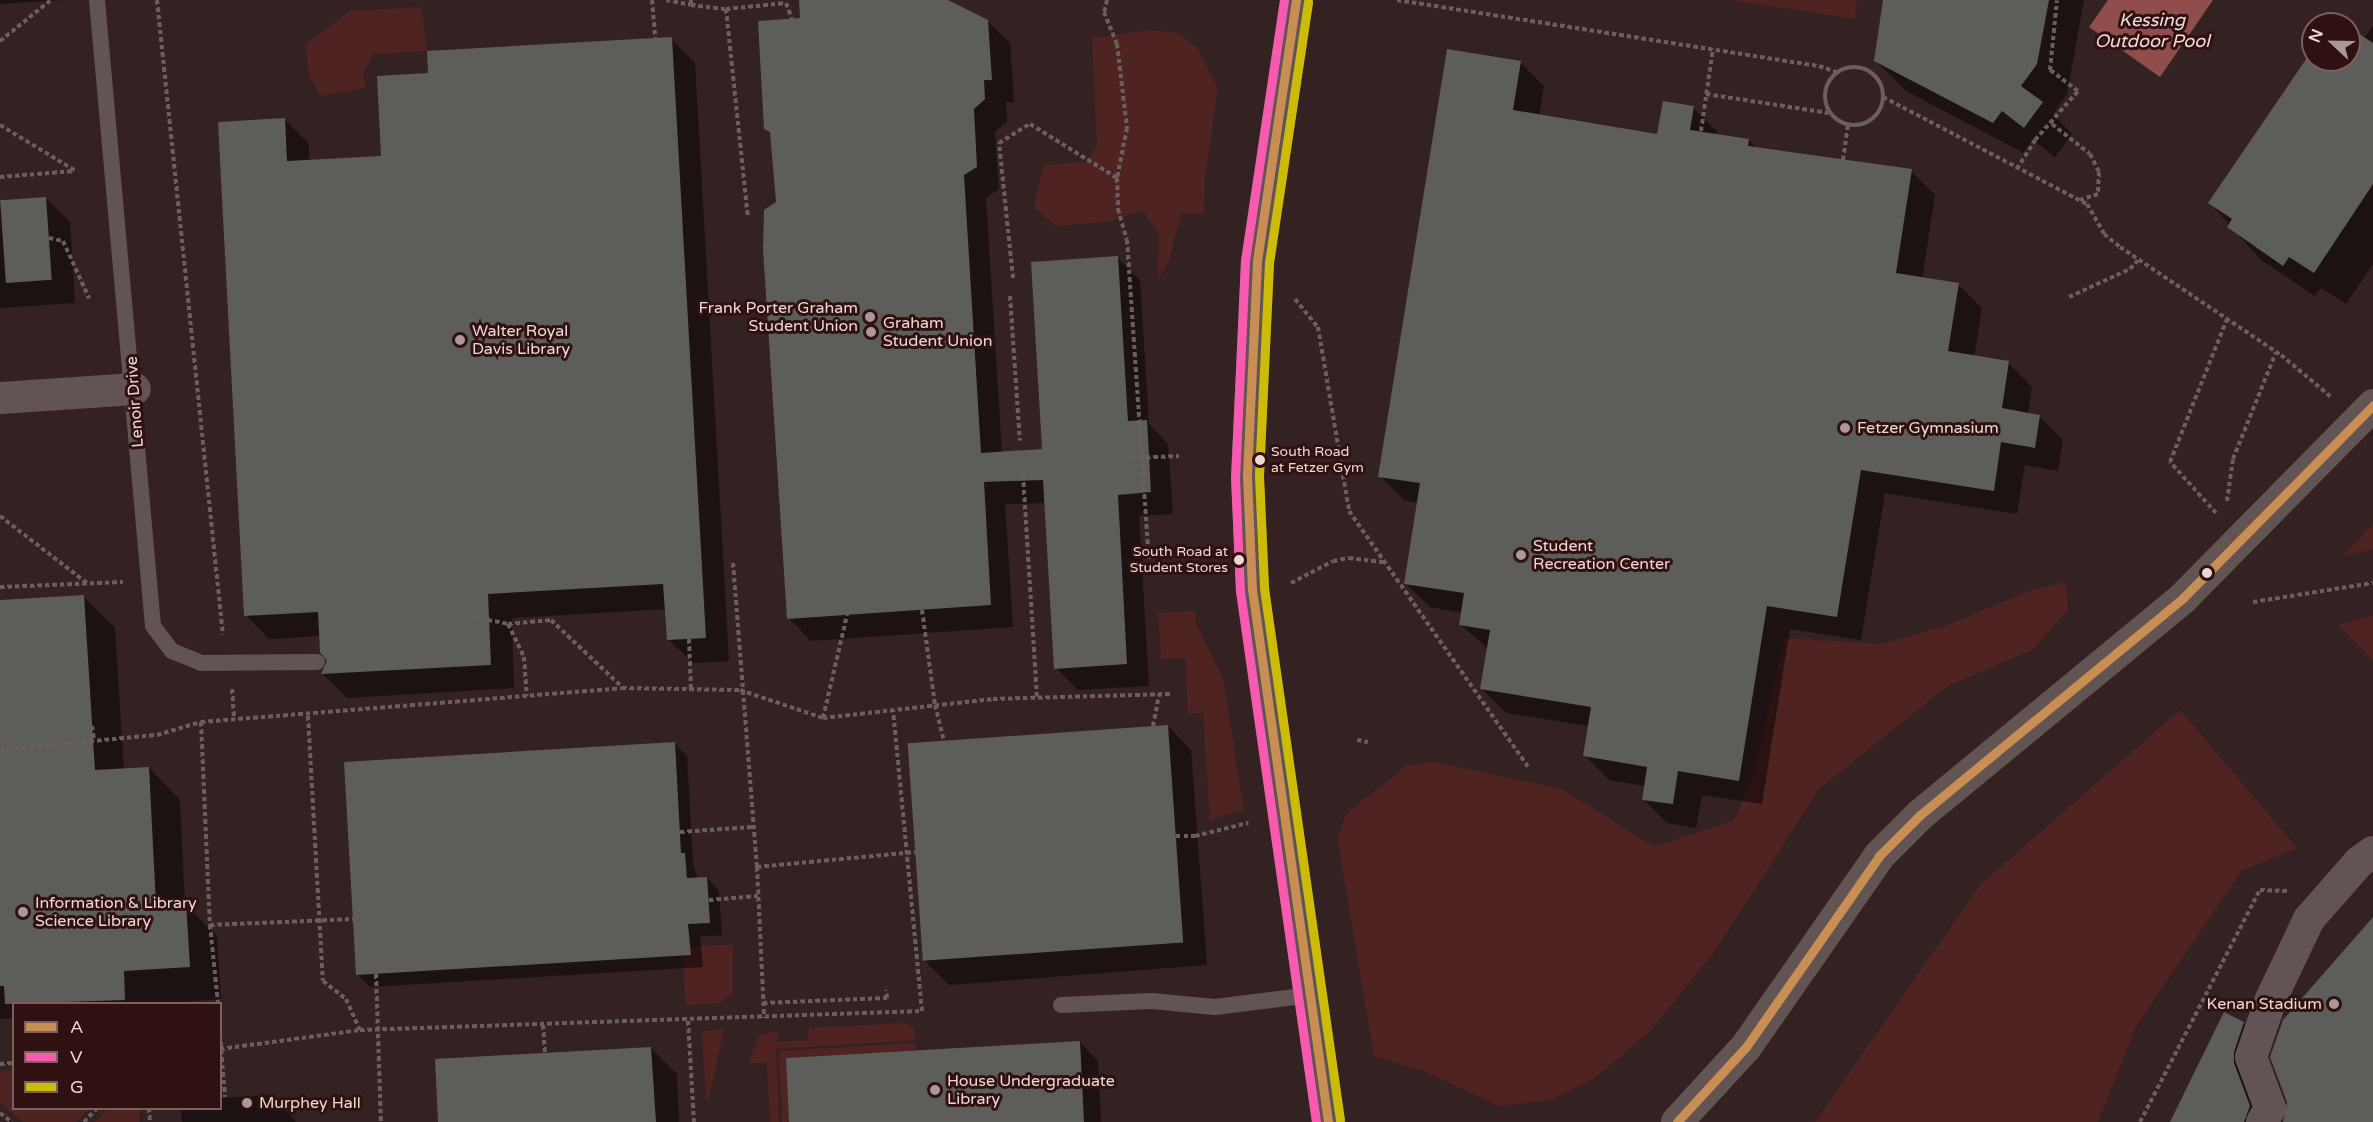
<!DOCTYPE html>
<html>
<head>
<meta charset="utf-8">
<style>
	body { margin:0 }
	#map { position:relative; width:2373px; height:1122px; overflow:hidden; background:#332221; font-family:"Varela Round",sans-serif }
	div>[style] { position:absolute }
	.green>* { inset:0; background:#502323 }
	.water>* { inset:0; background:#8f4e4c }
	.shadow>* { inset:0; background:#0007 }
	.building>* { inset:0; background:#5d5d5a; transform-origin:0 0 }
	.path>* { height:4px; margin-top:-2px; transform-origin:0; background:repeating-linear-gradient(90deg,#6b5f5e 0 4.5px,transparent 0 7.5px) }
	.path>.ring { margin:-2px; padding:0; box-sizing:content-box; background:none; border:4px solid #6b5f5e; border-radius:50% }
	.lane>* { height:16px; margin:-8px; padding:0 8px; transform-origin:8px; border-radius:8px; background:#625453 }
	.street>* { height:32px; margin:-16px; padding:0 16px; transform-origin:16px; border-radius:16px; background:#625453 }
	.secondary>* { height:33px; margin:-16.5px; padding:0 16.5px; transform-origin:16.5px; border-radius:16.5px; background:#625453 }
	.bus-1>* { height:9px; margin:-4.5px; padding:0 4.5px; transform-origin:4.5px; border-radius:4.5px; background:#c98e53 }
	.bus-2>* { height:9px; margin:-4.5px; padding:0 4.5px; transform-origin:4.5px; border-radius:4.5px; background:#f75aaf }
	.bus-3>* { height:9px; margin:-4.5px; padding:0 4.5px; transform-origin:4.5px; border-radius:4.5px; background:#ccbc09 }
	.dots>* { width:16px; height:16px; translate:-50% -50%; box-sizing:border-box; border:3px solid #2f1111; border-radius:50% }
	span { translate:-50% -50%; white-space:nowrap; text-align:center; line-height:1.15; -webkit-text-stroke:6px #2f1111; paint-order:stroke }
	.bus-label { font-size:14px; color:#edd7d5 }
	.left { translate:0 -50%; text-align:left }
	.right { translate:-100% -50%; text-align:right }
	.poi-label { font-size:16px; color:#edd7d5 }
	.street-label { font-size:16px; color:#edd7d5 }
	.water-label { font-size:18px; color:#f2dcda; font-style:italic }
	.legend { position:absolute; left:12px; top:1002px; width:210px; height:108px; box-sizing:border-box; background:#2f1111; border:2px solid #7b605f; margin:0; padding:8px 10px; list-style:none; font-size:18px; color:#edd7d5 }
	.legend li { display:flex; align-items:center; gap:12px; height:30px }
	.legend b { width:30px; border:2px solid #7b605f }
	.north { position:absolute; left:2301px; top:12px; width:60px; height:60px; box-sizing:border-box; background:#2f1111; border:2px solid #7b605f; border-radius:50%; rotate:292deg; font-size:16px; font-weight:700; line-height:24px; text-align:center; color:#edd7d5 }
	.north::after { content:''; display:block; margin:auto; width:21px; height:27px; background:#ac9896; clip-path:polygon(50% 0,100% 100%,50% 72%,0 100%) }
</style>
</head>
<body>
<div id="map">
	<div class="green">
		<i style="clip-path:polygon(1732px 0,1857px 0,1855px 19px)"></i>
		<i style="clip-path:polygon(422px 7px,427px 51px,373px 54px,363px 75px,366px 88px,320px 96px,309px 75px,305px 44px,350px 11px)"></i>
		<i style="clip-path:polygon(1151px 30px,1179px 33px,1198px 49px,1218px 89px,1205px 178px,1204px 213px,1181px 214px,1168px 263px,1158px 279px,1159px 235px,1143px 210px,1106px 222px,1055px 226px,1034px 206px,1044px 165px,1087px 162px,1097px 146px,1092px 38px)"></i>
		<i style="clip-path:polygon(2373px 524px,2373px 549px,2343px 556px)"></i>
		<i style="clip-path:polygon(2065px 582px,2068px 610px,2032px 650px,1948px 686px,1819px 789px,1717px 948px,1652px 1029px,1595px 1078px,1551px 1100px,1499px 1106px,1426px 1072px,1374px 1056px,1337px 838px,1347px 813px,1406px 766px,1434px 762px,1562px 789px,1654px 847px,1734px 820px,1754px 775px,1784px 638px,1882px 644px,1945px 626px,2029px 591px)"></i>
		<i style="clip-path:polygon(1195px 611px,1196px 623px,1223px 679px,1244px 810px,1210px 820px,1203px 713px,1188px 714px,1185px 658px,1161px 659px,1158px 613px)"></i>
		<i style="clip-path:polygon(2373px 615px,2373px 660px,2338px 625px)"></i>
		<i style="clip-path:polygon(2180px 710px,2297px 848px,2241px 871px,2135px 1028px,2098px 1122px,1815px 1122px,1980px 885px)"></i>
		<i style="clip-path:polygon(733px 945px,733px 993px,720px 1003px,686px 1005px,682px 955px,690px 946px)"></i>
		<i style="clip-path:polygon(903px 1023px,913px 1027px,915px 1040px,776px 1049px,779px 1122px,770px 1122px,767px 1063px,748px 1063px,759px 1036px,778px 1030px,778px 1042px,808px 1040px,809px 1028px)"></i>
		<i style="clip-path:polygon(724px 1029px,708px 1102px,706px 1102px,702px 1031px)"></i>
		<i style="clip-path:polygon(915px 1043px,915px 1050px,786px 1058px,789px 1122px,782px 1122px,779px 1051px)"></i>
		<i style="clip-path:polygon(13px 1070px,14px 1108px,89px 1109px,76px 1122px,23px 1122px,0 1103px,0 1071px)"></i>
		<i style="clip-path:polygon(108px 1109px,139px 1109px,139px 1122px,95px 1122px)"></i>
	</div>
	<div class="water">
		<i style="clip-path:polygon(2108px 0,2213px 0,2160px 77px,2089px 27px)"></i>
	</div>
	<div class="shadow">
		<i style="clip-path:polygon(0 0,61px 0,0 4px)"></i>
		<i style="clip-path:polygon(800px 0,945px 0,987px 21px,1010px 43px,1014px 102px,1006px 102px,1007px 121px,995px 132px,999px 189px,986px 198px,1002px 453px,1044px 451px,1117px 257px,1140px 280px,1149px 424px,1168px 444px,1173px 514px,1139px 516px,1149px 686px,1078px 690px,1056px 668px,1046px 503px,1005px 504px,1013px 627px,811px 641px,789px 618px,777px 203px,772px 135px,766px 128px,801px 19px)"></i>
		<i style="clip-path:polygon(1885px 0,2084px 0,2067px 94px,2053px 114px,2072px 134px,2055px 157px,2033px 140px,2024px 153px,1906px 91px,1875px 60px)"></i>
		<i style="clip-path:polygon(2335px 20px,2341px 24px,2331px 24px)"></i>
		<i style="clip-path:polygon(2373px 25px,2373px 264px,2346px 304px,2321px 288px,2315px 296px,2260px 259px,2210px 203px,2313px 51px,2313px 60px,2349px 60px,2349px 29px,2364px 39px)"></i>
		<i style="clip-path:polygon(671px 39px,695px 63px,729px 661px,693px 663px,669px 640px,667px 609px,512px 618px,514px 688px,347px 698px,323px 674px,329px 661px,321px 636px,269px 639px,246px 615px,285px 120px,309px 144px,309px 162px,382px 158px,430px 74px)"></i>
		<i style="clip-path:polygon(1520px 62px,1544px 86px,1539px 116px,1658px 135px,1693px 108px,1717px 131px,1716px 135px,1749px 140px,1757px 149px,1911px 171px,1935px 195px,1922px 279px,1958px 284px,1982px 308px,1974px 357px,2008px 363px,2032px 387px,2028px 414px,2039px 416px,2063px 440px,2058px 471px,2025px 465px,2017px 514px,1885px 493px,1861px 640px,1790px 629px,1762px 804px,1702px 795px,1696px 828px,1667px 823px,1643px 799px,1645px 786px,1609px 780px,1585px 756px,1589px 726px,1506px 713px,1482px 689px,1488px 649px,1461px 625px,1463px 613px,1430px 607px,1406px 584px,1418px 503px,1404px 500px,1380px 476px)"></i>
		<i style="clip-path:polygon(46px 198px,70px 222px,75px 303px,0 308px,0 201px)"></i>
		<i style="clip-path:polygon(83px 596px,115px 628px,124px 770px,149px 768px,180px 800px,185px 904px,217px 936px,221px 999px,155px 1004px,14px 1004px,14px 1018px,0 1019px,0 602px)"></i>
		<i style="clip-path:polygon(1168px 726px,1191px 750px,1207px 965px,949px 985px,925px 961px)"></i>
		<i style="clip-path:polygon(674px 743px,687px 756px,693px 864px,698px 879px,707px 878px,719px 891px,722px 935px,700px 937px,703px 967px,370px 987px,357px 974px)"></i>
		<i style="clip-path:polygon(2243px 1023px,2267px 1047px,2270px 1122px,2172px 1122px)"></i>
		<i style="clip-path:polygon(1080px 1042px,1098px 1061px,1101px 1122px,791px 1122px)"></i>
		<i style="clip-path:polygon(651px 1048px,677px 1074px,679px 1122px,440px 1122px)"></i>
		<i style="clip-path:polygon(272px 1095px,296px 1122px,182px 1122px,181px 1108px,220px 1108px,220px 1098px)"></i>
	</div>
	<div class="building">
		<i style="clip-path:polygon(799px 0,948px 0,988px 20px,992px 80px,984px 80px,985px 99px,974px 109px,977px 167px,964px 175px,981px 453px,1042px 449px,1031px 262px,1118px 256px,1128px 421px,1147px 420px,1151px 492px,1118px 495px,1127px 664px,1054px 669px,1043px 480px,984px 482px,991px 605px,787px 619px,763px 249px,764px 210px,776px 202px,770px 132px,764px 129px,758px 21px,800px 18px)"></i>
		<i style="clip-path:polygon(1883px 0,2049px 0,2037px 64px,2021px 86px,2043px 102px,2024px 128px,2002px 111px,1993px 123px,1874px 61px)"></i>
		<i style="clip-path:polygon(2349px 27px,2373px 43px,2373px 184px,2314px 273px,2289px 257px,2283px 266px,2227px 227px,2232px 219px,2208px 203px,2313px 49px,2313px 60px,2349px 60px)"></i>
		<i style="clip-path:polygon(672px 37px,706px 638px,667px 640px,663px 584px,488px 594px,491px 665px,321px 674px,327px 661px,320px 652px,318px 612px,244px 616px,218px 122px,285px 118px,287px 161px,381px 156px,377px 76px,428px 73px,427px 51px)"></i>
		<i style="clip-path:polygon(1447px 49px,1521px 61px,1513px 110px,1657px 134px,1663px 101px,1694px 106px,1690px 130px,1749px 139px,1748px 146px,1912px 169px,1896px 273px,1959px 283px,1948px 351px,2009px 361px,2002px 408px,2040px 415px,2035px 448px,2001px 442px,1994px 491px,1861px 470px,1837px 617px,1767px 606px,1739px 781px,1678px 771px,1673px 804px,1642px 800px,1647px 767px,1583px 756px,1591px 707px,1480px 689px,1490px 630px,1459px 625px,1464px 593px,1404px 584px,1420px 483px,1378px 477px)"></i>
		<i style="left:46px;top:197px;width:83px;height:46px;rotate:86deg"></i>
		<i style="clip-path:polygon(84px 595px,95px 770px,149px 767px,156px 904px,186px 902px,190px 967px,124px 971px,125px 1000px,5px 1004px,4px 986px,0 986px,0 600px)"></i>
		<i style="left:1168px;top:725px;width:218px;height:261px;rotate:86deg"></i>
		<i style="clip-path:polygon(675px 742px,681px 853px,685px 853px,687px 878px,707px 877px,708px 892px,710px 923px,688px 924px,691px 955px,356px 975px,344px 762px)"></i>
		<i style="clip-path:polygon(2373px 917px,2373px 1122px,2283px 1122px,2287px 1102px,2270px 1057px,2283px 1020px)"></i>
		<i style="clip-path:polygon(2224px 1012px,2244px 1022px,2234px 1052px,2234px 1063px,2250px 1106px,2244px 1122px,2170px 1122px)"></i>
		<i style="clip-path:polygon(1080px 1041px,1084px 1122px,789px 1122px,786px 1058px)"></i>
		<i style="clip-path:polygon(651px 1047px,656px 1122px,438px 1122px,435px 1059px)"></i>
	</div>
	<div class="path">
		<i style="left:157px;top:0;width:638px;rotate:84.07deg"></i>
		<i style="left:652px;top:0;width:38px;rotate:85deg"></i>
		<i style="left:666px;top:0;width:25px;rotate:11deg"></i>
		<i style="left:691px;top:0;width:5px;rotate:90deg"></i>
		<i style="left:691px;top:5px;width:35px;rotate:7deg"></i>
		<i style="left:726px;top:9px;width:60px;rotate:-5.7deg"></i>
		<i style="left:786px;top:3px;width:17px;rotate:69deg"></i>
		<i style="left:1107px;top:0;width:12px;rotate:104deg"></i>
		<i style="left:1104px;top:12px;width:35px;rotate:68deg"></i>
		<i style="left:1117px;top:44px;width:85px;rotate:83.2deg"></i>
		<i style="left:1127px;top:128px;width:51px;rotate:101.3deg"></i>
		<i style="left:1117px;top:178px;width:31px;rotate:88deg"></i>
		<i style="left:1118px;top:209px;width:32px;rotate:74deg"></i>
		<i style="left:1127px;top:240px;width:320px;rotate:86.1deg"></i>
		<i style="left:1397px;top:0;width:427px;rotate:8.9deg"></i>
		<i style="left:1819px;top:66px;width:18px;rotate:19deg"></i>
		<i style="left:726px;top:9px;width:209px;rotate:84deg"></i>
		<i style="left:0;top:41px;width:65px;rotate:-38.8deg"></i>
		<i class="ring" style="left:1825px;top:67px;width:54px;height:54px"></i>
		<i style="left:1706px;top:94px;width:124px;rotate:8.8deg"></i>
		<i style="left:1883px;top:97px;width:230px;rotate:27.7deg"></i>
		<i style="left:2087px;top:204px;width:34px;rotate:60deg"></i>
		<i style="left:2104px;top:234px;width:21px;rotate:39deg"></i>
		<i style="left:2120px;top:247px;width:194px;rotate:33.9deg"></i>
		<i style="left:2281px;top:355px;width:65px;rotate:40deg"></i>
		<i style="left:2052px;top:124px;width:48px;rotate:38.3deg"></i>
		<i style="left:2090px;top:154px;width:20px;rotate:63deg"></i>
		<i style="left:2099px;top:172px;width:22px;rotate:93deg"></i>
		<i style="left:2098px;top:194px;width:19px;rotate:162deg"></i>
		<i style="left:0;top:125px;width:89px;rotate:31.2deg"></i>
		<i style="left:1701px;top:131px;width:83px;rotate:-81.7deg"></i>
		<i style="left:1843px;top:160px;width:35px;rotate:-82deg"></i>
		<i style="left:2017px;top:169px;width:34px;rotate:-58deg"></i>
		<i style="left:2035px;top:140px;width:65px;rotate:-48.7deg"></i>
		<i style="left:2078px;top:91px;width:35px;rotate:-143deg"></i>
		<i style="left:2050px;top:70px;width:70px;rotate:-84.3deg"></i>
		<i style="left:0;top:177px;width:75px;rotate:-4.6deg"></i>
		<i style="left:49px;top:238px;width:14px;rotate:12deg"></i>
		<i style="left:63px;top:241px;width:63px;rotate:65.5deg"></i>
		<i style="left:1013px;top:278px;width:136px;rotate:-95.9deg"></i>
		<i style="left:999px;top:143px;width:36px;rotate:-32deg"></i>
		<i style="left:1030px;top:124px;width:102px;rotate:31.8deg"></i>
		<i style="left:1010px;top:296px;width:145px;rotate:86.1deg"></i>
		<i style="left:2069px;top:297px;width:67px;rotate:-24.7deg"></i>
		<i style="left:2130px;top:269px;width:12px;rotate:-48deg"></i>
		<i style="left:1295px;top:299px;width:36px;rotate:51deg"></i>
		<i style="left:1318px;top:327px;width:187px;rotate:80.4deg"></i>
		<i style="left:1349px;top:511px;width:312px;rotate:55deg"></i>
		<i style="left:1131px;top:458px;width:48px;rotate:-2.4deg"></i>
		<i style="left:1023px;top:475px;width:222px;rotate:86.4deg"></i>
		<i style="left:2227px;top:501px;width:42px;rotate:-81.9deg"></i>
		<i style="left:2233px;top:459px;width:115px;rotate:-68.1deg"></i>
		<i style="left:2216px;top:513px;width:69px;rotate:-132deg"></i>
		<i style="left:2170px;top:462px;width:154px;rotate:-68.3deg"></i>
		<i style="left:0;top:516px;width:110px;rotate:37.6deg"></i>
		<i style="left:733px;top:563px;width:305px;rotate:85.5deg"></i>
		<i style="left:757px;top:867px;width:151px;rotate:87.3deg"></i>
		<i style="left:1291px;top:583px;width:47px;rotate:-27.6deg"></i>
		<i style="left:1333px;top:561px;width:16px;rotate:-11deg"></i>
		<i style="left:1349px;top:558px;width:35px;rotate:7deg"></i>
		<i style="left:0;top:587px;width:123px;rotate:-2.3deg"></i>
		<i style="left:2253px;top:602px;width:121px;rotate:-9deg"></i>
		<i style="left:922px;top:610px;width:96px;rotate:82.2deg"></i>
		<i style="left:935px;top:705px;width:38px;rotate:76deg"></i>
		<i style="left:473px;top:617px;width:36px;rotate:11deg"></i>
		<i style="left:508px;top:624px;width:37px;rotate:64deg"></i>
		<i style="left:524px;top:657px;width:39px;rotate:86deg"></i>
		<i style="left:508px;top:624px;width:43px;rotate:-5.3deg"></i>
		<i style="left:551px;top:620px;width:98px;rotate:43.3deg"></i>
		<i style="left:689px;top:639px;width:51px;rotate:87.8deg"></i>
		<i style="left:232px;top:689px;width:31px;rotate:86deg"></i>
		<i style="left:308px;top:716px;width:265px;rotate:86.8deg"></i>
		<i style="left:323px;top:981px;width:29px;rotate:38deg"></i>
		<i style="left:346px;top:999px;width:34px;rotate:66deg"></i>
		<i style="left:823px;top:718px;width:106px;rotate:-76.9deg"></i>
		<i style="left:201px;top:722px;width:203px;rotate:87.5deg"></i>
		<i style="left:210px;top:925px;width:79px;rotate:84.2deg"></i>
		<i style="left:92px;top:726px;width:15px;rotate:82deg"></i>
		<i style="left:1153px;top:726px;width:32px;rotate:-79deg"></i>
		<i style="left:1357px;top:740px;width:11px;rotate:10deg"></i>
		<i style="left:0;top:750px;width:158px;rotate:-5.5deg"></i>
		<i style="left:157px;top:735px;width:46px;rotate:-16.5deg"></i>
		<i style="left:201px;top:722px;width:422px;rotate:-4.6deg"></i>
		<i style="left:622px;top:688px;width:118px;rotate:1deg"></i>
		<i style="left:740px;top:690px;width:88px;rotate:18.6deg"></i>
		<i style="left:823px;top:718px;width:171px;rotate:-6.4deg"></i>
		<i style="left:993px;top:699px;width:178px;rotate:-1.6deg"></i>
		<i style="left:680px;top:832px;width:72px;rotate:-4deg"></i>
		<i style="left:1176px;top:836px;width:19px"></i>
		<i style="left:1195px;top:836px;width:55px;rotate:-13.8deg"></i>
		<i style="left:757px;top:867px;width:159px;rotate:-5.4deg"></i>
		<i style="left:709px;top:900px;width:49px;rotate:-4.7deg"></i>
		<i style="left:210px;top:925px;width:143px;rotate:-2.4deg"></i>
		<i style="left:376px;top:974px;width:148px;rotate:88.1deg"></i>
		<i style="left:763px;top:1003px;width:124px;rotate:-2.3deg"></i>
		<i style="left:887px;top:998px;width:8px;rotate:-97deg"></i>
		<i style="left:688px;top:1021px;width:101px;rotate:86.6deg"></i>
		<i style="left:543px;top:1025px;width:28px;rotate:86deg"></i>
		<i style="left:220px;top:1035px;width:62px;rotate:85.4deg"></i>
		<i style="left:220px;top:1049px;width:141px;rotate:-7.7deg"></i>
		<i style="left:360px;top:1030px;width:562px;rotate:-1.94deg"></i>
		<i style="left:922px;top:1011px;width:302px;rotate:-95.5deg"></i>
		<i style="left:0;top:1064px;width:14px;rotate:-4deg"></i>
		<i style="left:149px;top:1108px;width:14px;rotate:86deg"></i>
		<i style="left:0;top:1113px;width:15px;rotate:37deg"></i>
		<i style="left:84px;top:1122px;width:19px;rotate:-47deg"></i>
		<i style="left:2140px;top:1122px;width:261px;rotate:-62.7deg"></i>
		<i style="left:2260px;top:890px;width:28px;rotate:2deg"></i>
	</div>
	<div class="lane">
		<i style="left:97px;top:0;width:628px;rotate:84.89deg"></i>
		<i style="left:153px;top:626px;width:31px;rotate:53deg"></i>
		<i style="left:172px;top:651px;width:31px;rotate:22deg"></i>
		<i style="left:201px;top:663px;width:116px;rotate:-0.5deg"></i>
		<i style="left:1061px;top:1005px;width:91px;rotate:-2.5deg"></i>
		<i style="left:1152px;top:1001px;width:63px;rotate:5.4deg"></i>
		<i style="left:1215px;top:1007px;width:98px;rotate:-7.1deg"></i>
	</div>
	<div class="street">
		<i style="left:0;top:398px;width:135px;rotate:-3.8deg"></i>
		<i style="left:1677px;top:1122px;width:102px;rotate:-47.4deg"></i>
		<i style="left:1746px;top:1047px;width:233px;rotate:-55.1deg"></i>
		<i style="left:1879px;top:856px;width:58px;rotate:-45deg"></i>
		<i style="left:1920px;top:815px;width:341px;rotate:-39.5deg"></i>
		<i style="left:2183px;top:598px;width:271px;rotate:-45.4deg"></i>
		<i style="left:2262px;top:1122px;width:16px;rotate:-60deg"></i>
		<i style="left:2270px;top:1108px;width:54px;rotate:-110.4deg"></i>
		<i style="left:2251px;top:1057px;width:61px;rotate:-71deg"></i>
		<i style="left:2271px;top:999px;width:89px;rotate:-64.6deg"></i>
		<i style="left:2309px;top:919px;width:76px;rotate:-48.7deg"></i>
		<i style="left:2359px;top:862px;width:17px;rotate:-36deg"></i>
	</div>
	<div class="secondary">
		<i style="left:1296px;top:0;width:265px;rotate:98.5deg"></i>
		<i style="left:1257px;top:262px;width:214px;rotate:92.7deg"></i>
		<i style="left:1247px;top:476px;width:113px;rotate:87.5deg"></i>
		<i style="left:1252px;top:589px;width:538px;rotate:81.88deg"></i>
	</div>
	<div class="bus-1">
		<i style="left:1296px;top:0;width:265px;rotate:98.5deg"></i>
		<i style="left:1257px;top:262px;width:214px;rotate:92.7deg"></i>
		<i style="left:1247px;top:476px;width:113px;rotate:87.5deg"></i>
		<i style="left:1252px;top:589px;width:538px;rotate:81.88deg"></i>
		<i style="left:1677px;top:1122px;width:102px;rotate:-47.4deg"></i>
		<i style="left:1746px;top:1047px;width:233px;rotate:-55.1deg"></i>
		<i style="left:1879px;top:856px;width:58px;rotate:-45deg"></i>
		<i style="left:1920px;top:815px;width:341px;rotate:-39.5deg"></i>
		<i style="left:2183px;top:598px;width:271px;rotate:-45.4deg"></i>
	</div>
	<div class="bus-2">
		<i style="left:1284px;top:0;width:263px;rotate:98.5deg"></i>
		<i style="left:1245px;top:260px;width:217px;rotate:92.6deg"></i>
		<i style="left:1235px;top:477px;width:114px;rotate:87.5deg"></i>
		<i style="left:1240px;top:591px;width:536px;rotate:81.85deg"></i>
	</div>
	<div class="bus-3">
		<i style="left:1308px;top:2px;width:264px;rotate:98.5deg"></i>
		<i style="left:1269px;top:263px;width:213px;rotate:92.7deg"></i>
		<i style="left:1259px;top:476px;width:112px;rotate:87.4deg"></i>
		<i style="left:1264px;top:588px;width:537px;rotate:81.87deg"></i>
	</div>
	<div class="dots">
		<i style="left:870px;top:317px;background:#ac9896"></i>
		<i style="left:871px;top:332px;background:#ac9896"></i>
		<i style="left:460px;top:340px;background:#ac9896"></i>
		<i style="left:1845px;top:428px;background:#ac9896"></i>
		<i style="left:1260px;top:460px;background:#edd7d5"></i>
		<i style="left:1521px;top:555px;background:#ac9896"></i>
		<i style="left:1239px;top:560px;background:#edd7d5"></i>
		<i style="left:2207px;top:573px;background:#edd7d5"></i>
		<i style="left:23px;top:912px;background:#ac9896"></i>
		<i style="left:2334px;top:1004px;background:#ac9896"></i>
		<i style="left:935px;top:1090px;background:#ac9896"></i>
		<i style="left:247px;top:1103px;background:#ac9896"></i>
	</div>
	<div class="bus-label">
		<span class="left" style="left:1271px;top:460px">South Road<br>at Fetzer Gym</span>
		<span class="right" style="left:1228px;top:560px">South Road at<br>Student Stores</span>
	</div>
	<div class="poi-label">
		<span class="right" style="left:858px;top:317px">Frank Porter Graham<br>Student Union</span>
		<span class="left" style="left:883px;top:332px">Graham<br>Student Union</span>
		<span class="left" style="left:472px;top:340px">Walter Royal<br>Davis Library</span>
		<span class="left" style="left:1857px;top:428px">Fetzer Gymnasium</span>
		<span class="left" style="left:1533px;top:555px">Student<br>Recreation Center</span>
		<span class="left" style="left:35px;top:912px">Information &amp; Library<br>Science Library</span>
		<span class="right" style="left:2322px;top:1004px">Kenan Stadium</span>
		<span class="left" style="left:947px;top:1090px">House Undergraduate<br>Library</span>
		<span class="left" style="left:259px;top:1103px">Murphey Hall</span>
	</div>
	<div class="street-label">
		<span style="left:135px;top:402px;rotate:-94deg">Lenoir Drive</span>
	</div>
	<div class="water-label">
		<span style="left:2152px;top:31px">Kessing<br>Outdoor Pool</span>
	</div>
	<ul class="legend">
	<li><b style="height:8px;background:#c98e53"></b>A</li>
	<li><b style="height:8px;background:#f75aaf"></b>V</li>
	<li><b style="height:8px;background:#ccbc09"></b>G</li>
	</ul>
	<div class="north">N</div>
</div>
</body>
</html>
